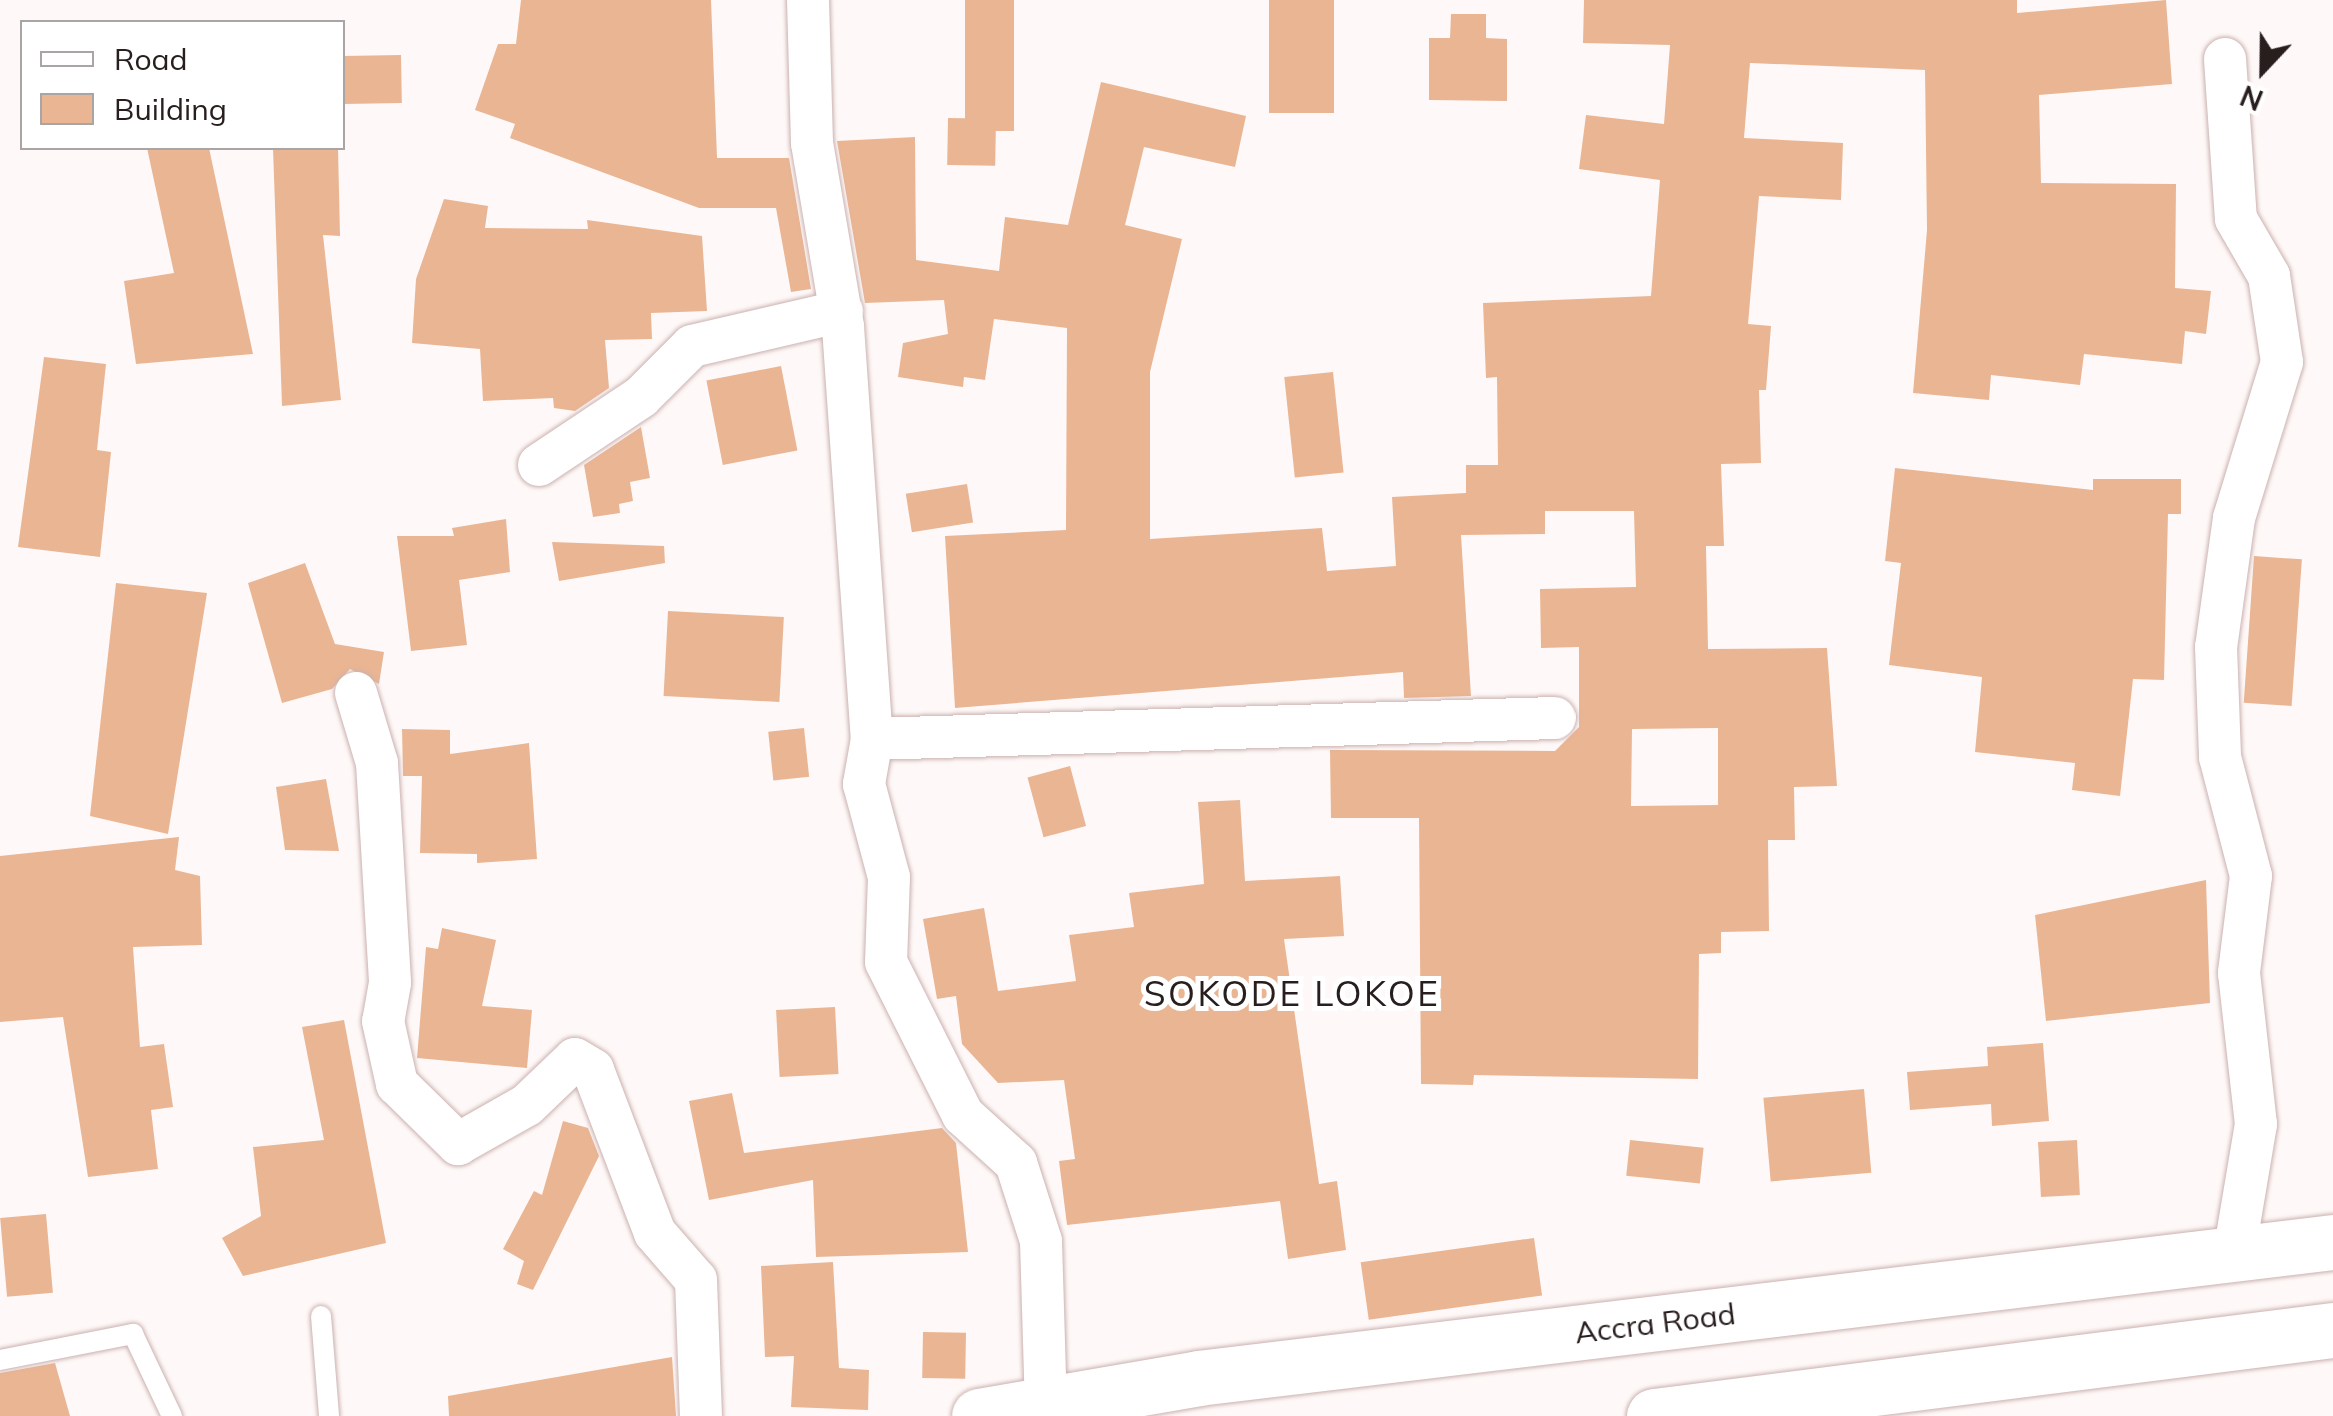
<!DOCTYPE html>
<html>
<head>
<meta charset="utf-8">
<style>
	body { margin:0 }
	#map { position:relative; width:2333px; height:1416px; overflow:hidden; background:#fef9f8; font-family:Mulish,sans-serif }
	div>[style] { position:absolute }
	.building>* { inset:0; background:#eab593; transform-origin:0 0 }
	.roads { filter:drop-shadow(0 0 2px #cbb1af) drop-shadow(0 0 2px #cbb1af) }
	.service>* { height:20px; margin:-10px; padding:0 10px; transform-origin:10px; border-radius:10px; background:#fff }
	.minor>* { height:42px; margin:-21px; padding:0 21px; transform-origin:21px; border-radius:21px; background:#fff }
	.primary>* { height:55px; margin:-27.5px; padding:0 27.5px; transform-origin:27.5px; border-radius:27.5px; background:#fff }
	span { translate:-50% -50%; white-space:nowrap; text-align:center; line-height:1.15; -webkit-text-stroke:10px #fff; paint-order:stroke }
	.street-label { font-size:30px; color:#281e1d }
	.quarter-label { font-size:35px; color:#281e1d; letter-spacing:2.5px }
	.legend { position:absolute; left:20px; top:20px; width:325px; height:130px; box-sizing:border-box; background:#fff; border:2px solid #a9a5a5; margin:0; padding:12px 18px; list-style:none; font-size:30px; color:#281e1d }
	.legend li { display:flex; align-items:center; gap:20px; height:50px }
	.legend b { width:50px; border:2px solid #a9a5a5 }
	.north { position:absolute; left:2213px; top:20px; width:100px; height:100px; -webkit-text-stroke:8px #fff; paint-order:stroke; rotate:202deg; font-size:28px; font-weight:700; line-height:40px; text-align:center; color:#281e1d }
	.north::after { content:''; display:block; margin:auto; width:35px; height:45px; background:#281e1d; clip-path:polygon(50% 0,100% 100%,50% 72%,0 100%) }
</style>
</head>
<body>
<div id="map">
	<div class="building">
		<i style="clip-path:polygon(521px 0,711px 0,717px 158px,789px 158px,811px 289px,791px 292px,776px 208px,699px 208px,510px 138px,515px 124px,475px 110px,498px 44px,516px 44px)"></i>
		<i style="left:965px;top:0;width:49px;height:131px"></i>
		<i style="left:1269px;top:0;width:65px;height:113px"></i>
		<i style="clip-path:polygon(evenodd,1584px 0,2017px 0,2017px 13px,2166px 0,2172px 84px,2039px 95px,2041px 183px,2176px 184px,2175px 288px,2211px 291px,2206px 334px,2185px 331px,2182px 364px,2084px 354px,2080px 385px,1991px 375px,1989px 400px,1913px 393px,1927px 230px,1925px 70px,1750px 63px,1744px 138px,1843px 143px,1841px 200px,1759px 196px,1748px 324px,1771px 326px,1766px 390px,1759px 390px,1761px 463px,1721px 464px,1724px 546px,1706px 546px,1708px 649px,1827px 648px,1837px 786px,1794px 787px,1795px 840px,1768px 840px,1769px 931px,1721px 932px,1721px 953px,1699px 954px,1698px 1079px,1474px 1075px,1473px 1085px,1421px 1084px,1419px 818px,1331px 818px,1330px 750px,1555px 751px,1579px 727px,1579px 647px,1541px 648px,1540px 589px,1636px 587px,1634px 511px,1545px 511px,1545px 534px,1461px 535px,1471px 696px,1404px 698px,1403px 672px,955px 708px,945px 536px,1066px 530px,1067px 328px,994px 319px,985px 380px,964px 377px,963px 387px,898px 377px,903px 343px,948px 334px,944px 300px,865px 303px,837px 141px,915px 137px,916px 260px,999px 271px,1005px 217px,1068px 225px,1101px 82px,1246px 116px,1235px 167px,1144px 147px,1125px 225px,1182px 239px,1150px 372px,1150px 539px,1322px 528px,1327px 571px,1396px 566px,1392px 497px,1466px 493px,1466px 465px,1498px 465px,1497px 377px,1486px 378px,1483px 303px,1651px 296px,1660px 180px,1579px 169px,1586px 115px,1664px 124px,1670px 45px,1583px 43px,1584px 0,1718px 728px,1718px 805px,1631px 806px,1632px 729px,1718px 728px)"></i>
		<i style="clip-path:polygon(1451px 14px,1486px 14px,1486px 38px,1507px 39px,1507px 101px,1429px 100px,1429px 38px,1450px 38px)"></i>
		<i style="left:401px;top:55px;width:48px;height:59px;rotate:89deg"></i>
		<i style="left:948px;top:118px;width:48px;height:47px;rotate:1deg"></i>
		<i style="clip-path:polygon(147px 148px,209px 148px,253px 354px,136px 364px,124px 281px,174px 273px)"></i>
		<i style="clip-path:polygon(273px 148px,338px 148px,340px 236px,323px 235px,341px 400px,282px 406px)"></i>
		<i style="clip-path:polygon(444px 199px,488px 206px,485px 228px,588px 229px,587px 220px,702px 236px,707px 311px,651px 313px,652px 339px,605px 340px,609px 388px,575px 411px,554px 408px,553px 398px,483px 401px,480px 349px,412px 343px,416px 279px)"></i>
		<i style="clip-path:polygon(44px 357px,106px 364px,97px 450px,111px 452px,100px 557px,18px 547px)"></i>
		<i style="left:781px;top:366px;width:86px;height:76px;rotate:79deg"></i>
		<i style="left:1333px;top:372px;width:101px;height:49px;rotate:84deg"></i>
		<i style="clip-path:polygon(641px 427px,650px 478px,630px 482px,633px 501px,619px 504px,620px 513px,593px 517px,584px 465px)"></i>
		<i style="clip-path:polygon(1895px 468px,2093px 490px,2093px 479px,2181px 479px,2181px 514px,2168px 514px,2164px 680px,2133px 679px,2120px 796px,2072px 790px,2075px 763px,1975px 752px,1982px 677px,1889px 665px,1901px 563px,1885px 561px)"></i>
		<i style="left:967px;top:484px;width:39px;height:62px;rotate:81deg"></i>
		<i style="clip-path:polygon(506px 519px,510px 572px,459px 580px,467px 645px,411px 651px,397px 536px,454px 536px,452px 528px)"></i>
		<i style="clip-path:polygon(552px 542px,664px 546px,665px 563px,559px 581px)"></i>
		<i style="left:2254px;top:556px;width:48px;height:147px;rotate:4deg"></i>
		<i style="clip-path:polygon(305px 563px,335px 644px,384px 652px,379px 684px,350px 669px,332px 689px,282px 703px,248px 583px)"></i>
		<i style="clip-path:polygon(116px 583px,207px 593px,168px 834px,90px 816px)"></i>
		<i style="left:668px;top:611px;width:116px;height:85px;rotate:3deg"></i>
		<i style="left:804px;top:728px;width:49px;height:36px;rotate:84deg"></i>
		<i style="clip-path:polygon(402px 729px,450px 730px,450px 754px,529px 743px,537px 859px,477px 863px,477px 854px,420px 853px,422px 776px,403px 776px)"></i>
		<i style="left:1070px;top:766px;width:62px;height:44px;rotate:75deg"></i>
		<i style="clip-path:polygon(326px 779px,339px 851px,285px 850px,276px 787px)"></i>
		<i style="clip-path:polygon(1240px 800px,1245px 881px,1340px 876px,1344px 936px,1284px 939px,1319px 1184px,1337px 1181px,1346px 1250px,1288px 1259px,1280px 1201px,1067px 1225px,1059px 1161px,1075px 1159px,1064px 1080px,998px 1083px,962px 1044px,956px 996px,937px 999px,923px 919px,984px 908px,998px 991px,1076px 981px,1069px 935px,1134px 927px,1129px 893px,1204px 884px,1198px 802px)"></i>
		<i style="clip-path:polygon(179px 837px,175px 870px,200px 876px,202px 945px,133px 947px,140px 1047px,164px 1044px,173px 1107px,151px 1110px,158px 1169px,88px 1177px,63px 1017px,0 1022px,0 856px)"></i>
		<i style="clip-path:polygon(2206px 880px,2210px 1003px,2046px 1021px,2035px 915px)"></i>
		<i style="clip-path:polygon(442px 928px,496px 940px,482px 1006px,532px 1010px,527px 1068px,417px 1058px,426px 947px,438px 949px)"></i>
		<i style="left:835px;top:1007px;width:67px;height:59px;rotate:87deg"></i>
		<i style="clip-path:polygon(344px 1020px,386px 1243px,243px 1276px,222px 1238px,261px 1216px,253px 1147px,324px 1140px,302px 1027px)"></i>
		<i style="clip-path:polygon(2043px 1043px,2049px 1121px,1992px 1126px,1991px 1104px,1910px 1110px,1907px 1072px,1988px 1066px,1987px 1047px)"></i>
		<i style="left:1864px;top:1089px;width:84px;height:101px;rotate:85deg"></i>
		<i style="clip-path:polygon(732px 1093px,744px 1153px,942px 1128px,956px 1143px,968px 1252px,816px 1257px,813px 1180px,709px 1200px,689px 1101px)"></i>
		<i style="clip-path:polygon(563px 1121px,588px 1128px,599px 1156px,533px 1290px,517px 1284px,524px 1261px,503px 1249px,534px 1191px,542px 1195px)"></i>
		<i style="left:1630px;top:1140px;width:74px;height:36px;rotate:6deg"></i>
		<i style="left:2077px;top:1140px;width:55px;height:39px;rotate:87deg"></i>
		<i style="left:46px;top:1214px;width:79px;height:46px;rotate:85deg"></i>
		<i style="left:1534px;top:1238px;width:58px;height:175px;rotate:82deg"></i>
		<i style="clip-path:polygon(833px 1262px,839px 1368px,869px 1370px,868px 1410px,791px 1407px,794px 1356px,765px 1357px,761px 1266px)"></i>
		<i style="left:923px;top:1332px;width:43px;height:46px;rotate:1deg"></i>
		<i style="clip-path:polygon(672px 1357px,676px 1416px,449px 1416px,448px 1396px)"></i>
		<i style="clip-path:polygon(55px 1363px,70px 1416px,0 1416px,0 1373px)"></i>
	</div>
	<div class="roads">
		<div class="service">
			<i style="left:321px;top:1316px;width:100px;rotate:85.4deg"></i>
			<i style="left:0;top:1360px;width:136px;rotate:-11.1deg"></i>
			<i style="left:133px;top:1334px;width:91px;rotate:64.6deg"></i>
		</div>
		<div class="minor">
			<i style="left:808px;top:0;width:143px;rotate:88.4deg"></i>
			<i style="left:812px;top:143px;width:187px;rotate:80.4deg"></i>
			<i style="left:843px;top:327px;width:413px;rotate:86deg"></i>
			<i style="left:872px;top:739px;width:46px;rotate:100.1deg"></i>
			<i style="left:864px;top:784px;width:96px;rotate:75deg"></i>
			<i style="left:889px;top:877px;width:85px;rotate:92deg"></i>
			<i style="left:886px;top:962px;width:171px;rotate:63.3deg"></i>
			<i style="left:963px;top:1115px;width:72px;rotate:42.2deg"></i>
			<i style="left:1016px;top:1163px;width:82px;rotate:72.2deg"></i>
			<i style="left:1041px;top:1241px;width:164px;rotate:88.3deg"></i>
			<i style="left:2225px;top:59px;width:160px;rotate:86.1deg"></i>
			<i style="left:2236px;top:219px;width:66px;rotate:59.9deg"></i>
			<i style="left:2269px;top:276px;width:87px;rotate:81.4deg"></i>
			<i style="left:2282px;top:362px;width:163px;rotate:107.1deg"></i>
			<i style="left:2234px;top:518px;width:130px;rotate:97.9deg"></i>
			<i style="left:2216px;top:647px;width:110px;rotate:87.9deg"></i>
			<i style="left:2220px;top:757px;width:123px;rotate:75.4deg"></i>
			<i style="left:2251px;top:876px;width:98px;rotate:97.1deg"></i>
			<i style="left:2239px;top:973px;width:152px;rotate:83.6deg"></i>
			<i style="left:2256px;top:1124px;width:132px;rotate:99.6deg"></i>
			<i style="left:539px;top:465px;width:123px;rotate:-33.7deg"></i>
			<i style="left:641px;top:397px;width:72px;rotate:-45deg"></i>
			<i style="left:692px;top:346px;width:154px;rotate:-13.1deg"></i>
			<i style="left:356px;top:693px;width:73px;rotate:73.3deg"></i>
			<i style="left:377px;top:763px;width:220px;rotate:86.6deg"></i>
			<i style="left:390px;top:983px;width:39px;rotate:100deg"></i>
			<i style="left:383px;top:1021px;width:65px;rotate:77.5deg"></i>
			<i style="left:397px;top:1084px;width:86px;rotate:44.5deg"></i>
			<i style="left:458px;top:1144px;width:79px;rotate:-29.5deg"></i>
			<i style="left:527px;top:1105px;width:66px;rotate:-43.8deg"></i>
			<i style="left:575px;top:1059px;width:21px;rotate:31deg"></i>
			<i style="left:593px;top:1070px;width:174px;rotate:69.2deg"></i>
			<i style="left:655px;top:1233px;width:62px;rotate:48.9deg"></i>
			<i style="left:696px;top:1280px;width:136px;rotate:87.9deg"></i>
			<i style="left:872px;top:739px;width:683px;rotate:-1.76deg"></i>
		</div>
		<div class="primary">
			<i style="left:979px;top:1416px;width:222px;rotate:-9.8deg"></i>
			<i style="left:1198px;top:1378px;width:1143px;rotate:-6.83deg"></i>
			<i style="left:1654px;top:1416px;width:684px;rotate:-7.22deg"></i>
		</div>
	</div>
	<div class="street-label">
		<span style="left:1655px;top:1323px;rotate:-7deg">Accra Road</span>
	</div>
	<div class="quarter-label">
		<span style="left:1292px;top:993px">SOKODE LOKOE</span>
	</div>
	<ul class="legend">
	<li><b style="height:12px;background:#fff"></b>Road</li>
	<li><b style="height:28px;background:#eab593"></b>Building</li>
	</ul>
	<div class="north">N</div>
</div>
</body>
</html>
